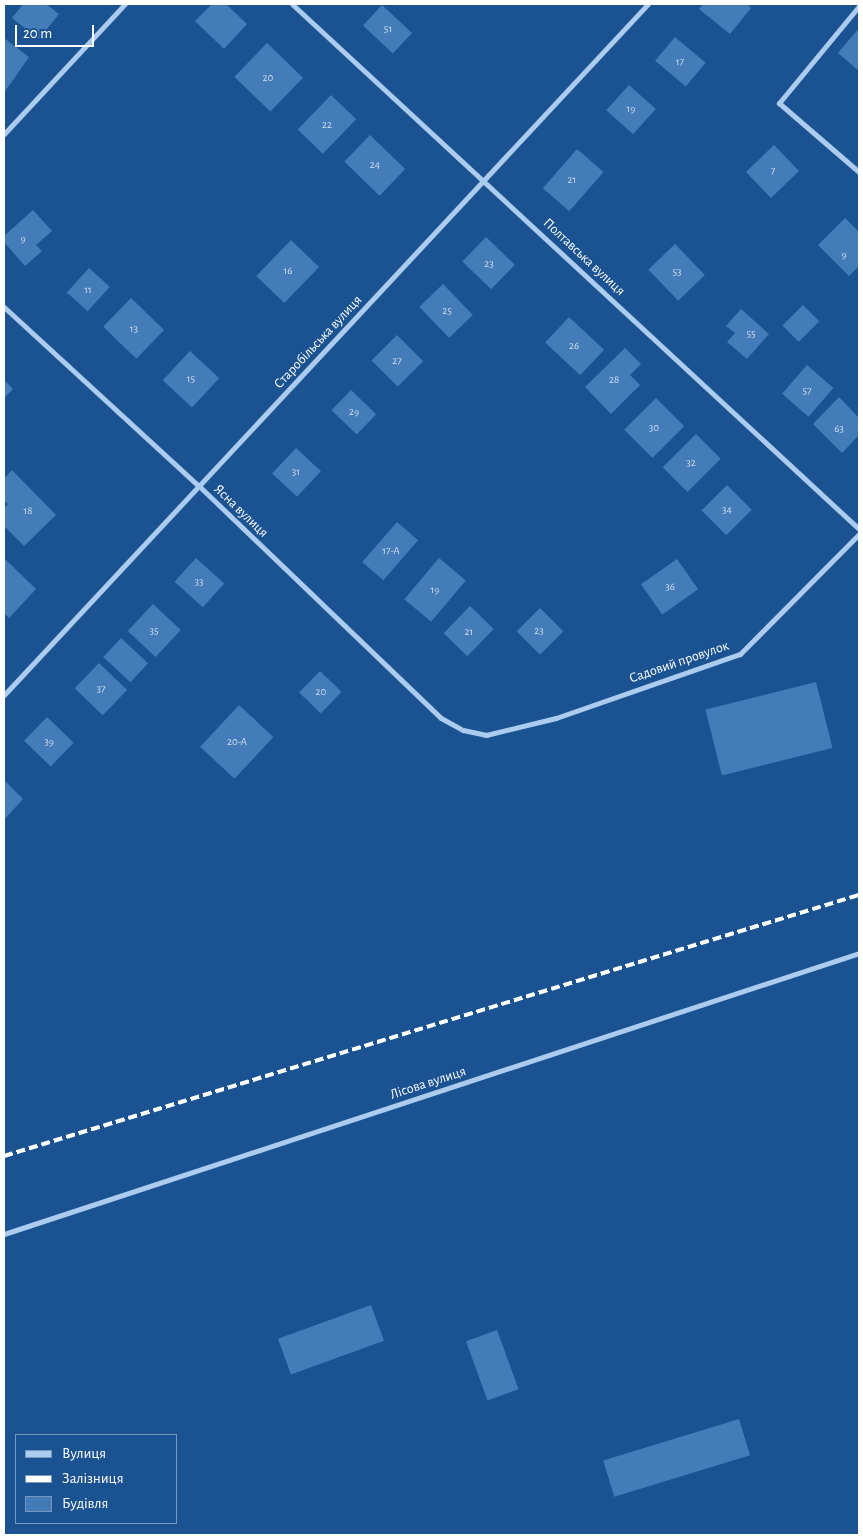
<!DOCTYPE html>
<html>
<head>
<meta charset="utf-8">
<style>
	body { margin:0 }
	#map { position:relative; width:863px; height:1539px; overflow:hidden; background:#1b5392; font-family:"Alegreya Sans",sans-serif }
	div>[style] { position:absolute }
	.building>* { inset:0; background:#447cb9; transform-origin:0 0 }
	.street>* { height:5px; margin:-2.5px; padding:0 2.5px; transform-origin:2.5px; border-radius:2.5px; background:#abccef }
	.rail>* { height:4px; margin-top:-2px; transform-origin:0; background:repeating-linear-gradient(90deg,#fff 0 9px,transparent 0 13px) }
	span { translate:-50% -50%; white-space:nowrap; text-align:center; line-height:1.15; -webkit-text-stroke:4px #1b5392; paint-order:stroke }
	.number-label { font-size:11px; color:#d0deee }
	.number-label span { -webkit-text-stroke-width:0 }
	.street-label { font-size:14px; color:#fff }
	.frame { position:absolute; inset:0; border:5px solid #fff; pointer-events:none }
	.legend { position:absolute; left:15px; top:1434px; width:162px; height:90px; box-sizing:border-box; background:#1b5392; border:1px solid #7698be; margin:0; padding:6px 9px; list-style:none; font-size:15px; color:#fff }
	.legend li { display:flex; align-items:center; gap:10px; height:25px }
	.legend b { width:25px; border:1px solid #7698be }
	.scale { position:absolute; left:15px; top:25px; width:79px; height:22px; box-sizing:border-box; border:2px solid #fff; border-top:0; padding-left:6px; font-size:15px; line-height:18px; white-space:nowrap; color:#fff; -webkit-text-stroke:4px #1b5392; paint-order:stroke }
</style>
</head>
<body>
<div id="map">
	<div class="building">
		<i style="clip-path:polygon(23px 4px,46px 4px,59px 14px,39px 39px,12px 18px)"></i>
		<i style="clip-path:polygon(212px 4px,226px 4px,247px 24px,224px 49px,195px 21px)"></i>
		<i style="clip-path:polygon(703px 4px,747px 4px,751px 8px,730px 34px,699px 9px)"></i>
		<i style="left:382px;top:5px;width:41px;height:28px;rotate:43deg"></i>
		<i style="clip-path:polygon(859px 28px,859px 71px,838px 53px)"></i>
		<i style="left:675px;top:37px;width:40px;height:31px;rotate:40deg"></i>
		<i style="clip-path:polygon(4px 38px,29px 57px,4px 93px)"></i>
		<i style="left:267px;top:43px;width:50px;height:47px;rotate:44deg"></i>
		<i style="left:629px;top:85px;width:36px;height:34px;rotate:42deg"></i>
		<i style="left:331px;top:95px;width:35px;height:48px;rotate:44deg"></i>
		<i style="left:370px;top:135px;width:49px;height:37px;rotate:44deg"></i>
		<i style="left:774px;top:145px;width:36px;height:39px;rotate:46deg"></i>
		<i style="left:577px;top:149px;width:35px;height:52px;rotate:41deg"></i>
		<i style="clip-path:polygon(33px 210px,52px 231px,36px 245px,42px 251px,25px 266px,4px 242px,4px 236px)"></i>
		<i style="clip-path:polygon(845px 218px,859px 232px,859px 266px,849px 276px,818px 245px)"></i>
		<i style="left:486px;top:237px;width:40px;height:34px;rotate:44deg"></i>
		<i style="left:291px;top:240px;width:39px;height:50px;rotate:44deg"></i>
		<i style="left:675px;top:244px;width:43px;height:37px;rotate:46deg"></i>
		<i style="left:89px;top:268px;width:28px;height:33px;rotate:42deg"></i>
		<i style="left:443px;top:284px;width:43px;height:33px;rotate:46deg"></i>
		<i style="left:131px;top:298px;width:46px;height:40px;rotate:44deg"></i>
		<i style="left:803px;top:305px;width:23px;height:29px;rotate:45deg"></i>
		<i style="clip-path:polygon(741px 309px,769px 334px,747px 359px,727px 342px,735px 333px,726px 326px)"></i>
		<i style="left:569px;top:317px;width:48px;height:35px;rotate:43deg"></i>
		<i style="left:397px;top:335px;width:37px;height:36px;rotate:45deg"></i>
		<i style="clip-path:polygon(625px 348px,641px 364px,630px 375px,640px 385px,611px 414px,585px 387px)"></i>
		<i style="left:190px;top:351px;width:40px;height:40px;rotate:43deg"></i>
		<i style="left:807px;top:365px;width:35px;height:38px;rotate:41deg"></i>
		<i style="clip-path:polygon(4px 380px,13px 389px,4px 398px)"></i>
		<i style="left:351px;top:390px;width:35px;height:28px;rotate:44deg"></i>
		<i style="clip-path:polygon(839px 397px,859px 418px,859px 435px,842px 453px,813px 424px)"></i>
		<i style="left:656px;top:398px;width:40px;height:45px;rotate:45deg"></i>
		<i style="left:696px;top:434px;width:35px;height:47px;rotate:45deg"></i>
		<i style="left:296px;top:448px;width:34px;height:35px;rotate:43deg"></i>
		<i style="clip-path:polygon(12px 470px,56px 515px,24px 546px,4px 526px,4px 508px,8px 504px,4px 501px,4px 479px)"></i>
		<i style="left:727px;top:485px;width:35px;height:36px;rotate:45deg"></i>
		<i style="left:397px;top:522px;width:28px;height:53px;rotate:41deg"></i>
		<i style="clip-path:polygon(4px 558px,36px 589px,9px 618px,4px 613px)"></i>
		<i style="left:196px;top:558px;width:38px;height:32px;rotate:42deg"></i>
		<i style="left:439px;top:558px;width:35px;height:54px;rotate:40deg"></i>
		<i style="left:677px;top:559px;width:37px;height:44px;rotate:55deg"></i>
		<i style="left:153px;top:604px;width:38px;height:37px;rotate:43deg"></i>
		<i style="left:470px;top:606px;width:33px;height:38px;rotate:44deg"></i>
		<i style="left:540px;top:608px;width:33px;height:33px;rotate:45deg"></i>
		<i style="left:121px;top:638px;width:37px;height:26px;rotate:43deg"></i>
		<i style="left:99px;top:663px;width:39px;height:35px;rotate:44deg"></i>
		<i style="left:320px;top:671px;width:30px;height:30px;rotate:44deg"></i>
		<i style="left:816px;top:682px;width:68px;height:114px;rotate:76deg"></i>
		<i style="left:239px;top:705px;width:47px;height:57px;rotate:43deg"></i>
		<i style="left:47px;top:717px;width:37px;height:33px;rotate:44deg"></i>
		<i style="clip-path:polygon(4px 780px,23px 799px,4px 820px)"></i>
		<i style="left:371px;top:1305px;width:38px;height:99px;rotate:70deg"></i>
		<i style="left:497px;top:1330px;width:63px;height:33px;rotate:70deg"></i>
		<i style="left:739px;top:1419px;width:38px;height:142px;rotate:73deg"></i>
	</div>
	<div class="street">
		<i style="left:292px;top:4px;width:773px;rotate:42.8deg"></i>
		<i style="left:859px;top:6px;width:126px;rotate:129.5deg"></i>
		<i style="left:779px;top:103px;width:106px;rotate:40.8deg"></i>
		<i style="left:4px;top:134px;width:178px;rotate:-47.1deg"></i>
		<i style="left:4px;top:307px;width:265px;rotate:42.6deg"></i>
		<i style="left:199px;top:486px;width:335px;rotate:43.8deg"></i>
		<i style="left:441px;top:718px;width:25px;rotate:29deg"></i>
		<i style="left:463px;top:730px;width:24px;rotate:12deg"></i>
		<i style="left:486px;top:735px;width:72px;rotate:-13.7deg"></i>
		<i style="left:556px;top:718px;width:195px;rotate:-19.2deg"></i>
		<i style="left:740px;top:654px;width:169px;rotate:-45.2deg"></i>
		<i style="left:4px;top:695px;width:945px;rotate:-47.02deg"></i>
		<i style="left:4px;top:1234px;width:900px;rotate:-18.19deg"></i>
	</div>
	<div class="rail">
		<i style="left:4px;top:1156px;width:894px;rotate:-16.98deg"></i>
	</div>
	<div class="number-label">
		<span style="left:388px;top:29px">51</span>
		<span style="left:680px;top:62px">17</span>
		<span style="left:268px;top:78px">20</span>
		<span style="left:631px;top:109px">19</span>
		<span style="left:327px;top:125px">22</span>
		<span style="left:375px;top:165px">24</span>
		<span style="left:773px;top:171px">7</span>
		<span style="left:572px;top:180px">21</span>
		<span style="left:23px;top:239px">9</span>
		<span style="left:844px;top:255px">9</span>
		<span style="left:489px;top:264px">23</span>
		<span style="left:288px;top:271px">16</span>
		<span style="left:677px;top:272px">53</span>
		<span style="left:88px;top:290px">11</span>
		<span style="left:447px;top:311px">25</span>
		<span style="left:134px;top:329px">13</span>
		<span style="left:751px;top:334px">55</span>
		<span style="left:574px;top:346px">26</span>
		<span style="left:397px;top:361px">27</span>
		<span style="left:191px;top:379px">15</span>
		<span style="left:614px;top:380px">28</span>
		<span style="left:807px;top:391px">57</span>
		<span style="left:354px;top:412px">29</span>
		<span style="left:654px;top:428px">30</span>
		<span style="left:839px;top:429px">63</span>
		<span style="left:691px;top:463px">32</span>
		<span style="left:296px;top:472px">31</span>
		<span style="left:727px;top:510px">34</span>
		<span style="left:28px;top:511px">18</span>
		<span style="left:391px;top:551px">17-А</span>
		<span style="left:199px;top:582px">33</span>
		<span style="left:670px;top:587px">36</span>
		<span style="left:435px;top:590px">19</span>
		<span style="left:154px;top:631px">35</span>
		<span style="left:539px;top:631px">23</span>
		<span style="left:469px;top:632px">21</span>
		<span style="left:101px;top:689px">37</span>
		<span style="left:321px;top:692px">20</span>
		<span style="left:49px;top:742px">39</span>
		<span style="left:237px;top:742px">20-А</span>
	</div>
	<div class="street-label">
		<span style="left:584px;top:257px;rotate:43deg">Полтавська вулиця</span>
		<span style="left:318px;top:342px;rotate:-47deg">Старобільська вулиця</span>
		<span style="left:241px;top:511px;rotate:44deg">Ясна вулиця</span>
		<span style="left:679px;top:662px;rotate:-19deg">Садовий провулок</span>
		<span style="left:428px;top:1083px;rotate:-18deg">Лісова вулиця</span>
	</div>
	<div class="frame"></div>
	<ul class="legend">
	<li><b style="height:6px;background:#abccef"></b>Вулиця</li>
	<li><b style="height:6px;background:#fff"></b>Залізниця</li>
	<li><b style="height:14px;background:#447cb9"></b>Будівля</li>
	</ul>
	<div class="scale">20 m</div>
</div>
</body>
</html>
